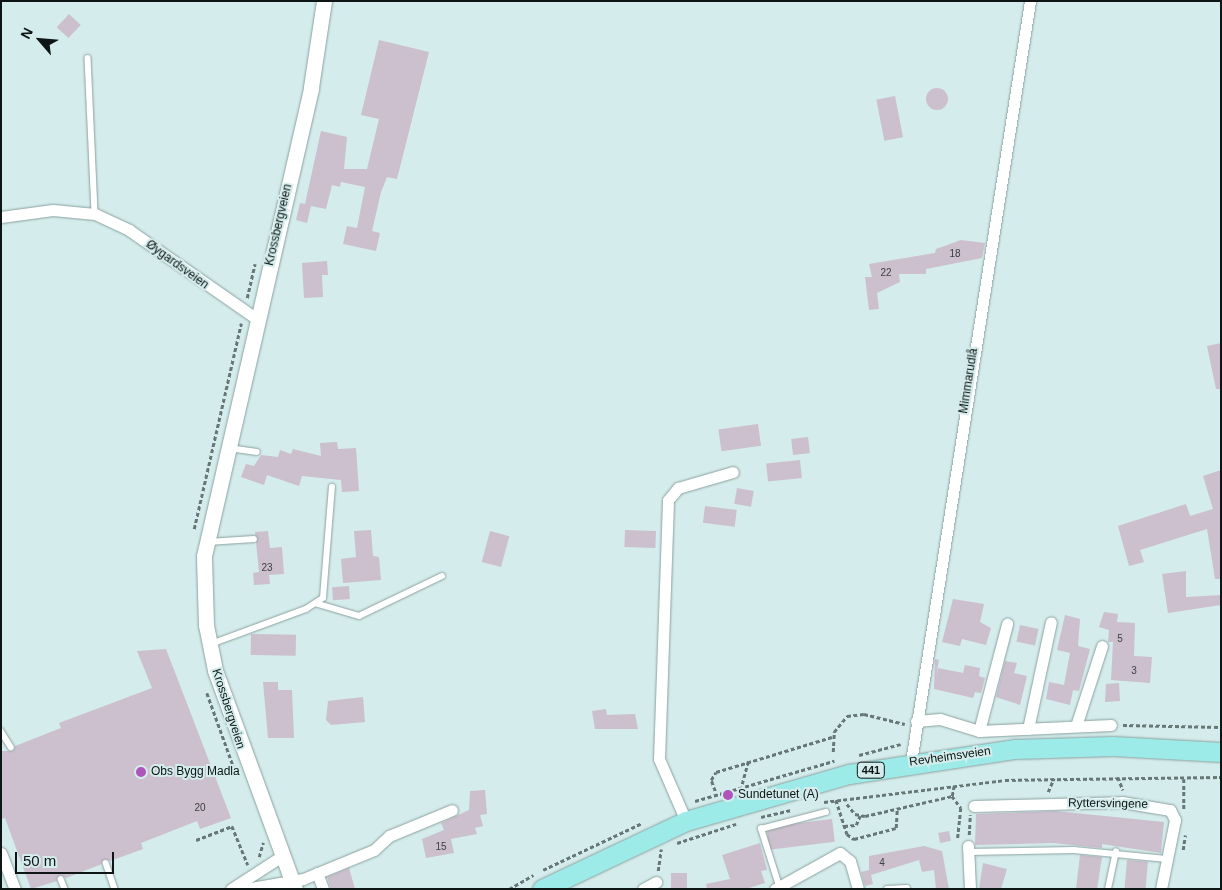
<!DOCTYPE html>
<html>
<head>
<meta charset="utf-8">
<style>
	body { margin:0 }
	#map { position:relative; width:1222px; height:890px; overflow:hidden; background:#d4eceb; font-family:Arial,sans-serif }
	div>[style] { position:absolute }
	.building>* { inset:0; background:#ccbfce; transform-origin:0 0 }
	.round { border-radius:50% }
	.path>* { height:2.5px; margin-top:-1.25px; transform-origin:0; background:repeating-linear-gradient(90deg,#677776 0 4px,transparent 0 6.5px) }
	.roads { filter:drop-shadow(0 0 1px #8ba1a0) drop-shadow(0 0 1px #8ba1a0) }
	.service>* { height:5.5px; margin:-2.75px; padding:0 2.75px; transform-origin:2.75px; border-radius:2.75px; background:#fff }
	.minor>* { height:11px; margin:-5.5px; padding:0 5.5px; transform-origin:5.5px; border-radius:5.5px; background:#fff }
	.tertiary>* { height:15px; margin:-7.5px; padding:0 7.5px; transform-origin:7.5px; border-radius:7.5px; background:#fff }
	.primary>* { height:19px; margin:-9.5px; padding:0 9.5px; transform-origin:9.5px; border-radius:9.5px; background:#9debe9 }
	.dots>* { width:14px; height:14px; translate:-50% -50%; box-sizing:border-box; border:2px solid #d4eceb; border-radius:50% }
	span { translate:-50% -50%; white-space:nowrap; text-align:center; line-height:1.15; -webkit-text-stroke:4px #d4eceb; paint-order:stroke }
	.number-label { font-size:10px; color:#3d4043 }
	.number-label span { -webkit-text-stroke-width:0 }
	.shield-label span { padding:1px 4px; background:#d4eceb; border:1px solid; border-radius:4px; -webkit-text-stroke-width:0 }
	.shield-label { font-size:11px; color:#0d1615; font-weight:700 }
	.street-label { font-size:12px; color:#0d1615 }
	.poi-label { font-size:12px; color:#0d1615 }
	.left { translate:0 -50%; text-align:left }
	.frame { position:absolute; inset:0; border:2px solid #0d1615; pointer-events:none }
	.north { position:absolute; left:15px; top:15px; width:50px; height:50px; -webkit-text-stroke:4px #d4eceb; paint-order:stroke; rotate:297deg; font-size:14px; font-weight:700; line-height:20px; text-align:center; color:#0d1615 }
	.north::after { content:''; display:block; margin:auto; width:18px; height:22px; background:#0d1615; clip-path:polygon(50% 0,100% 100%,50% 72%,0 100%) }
	.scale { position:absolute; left:15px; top:852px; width:99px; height:22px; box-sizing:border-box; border:2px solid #0d1615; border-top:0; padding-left:6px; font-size:15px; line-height:18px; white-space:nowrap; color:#0d1615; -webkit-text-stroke:4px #d4eceb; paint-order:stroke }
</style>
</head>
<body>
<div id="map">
	<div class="building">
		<i style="left:69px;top:14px;width:16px;height:18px;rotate:43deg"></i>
		<i style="clip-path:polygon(379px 40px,429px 52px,397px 179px,387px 177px,381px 192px,372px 231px,380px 233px,376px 251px,343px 244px,347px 226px,357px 228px,365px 187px,341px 182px,340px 187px,332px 185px,326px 209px,311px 206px,307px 223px,296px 220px,300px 203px,305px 204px,321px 131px,347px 137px,344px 169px,367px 169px,379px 119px,361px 115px)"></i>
		<i class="round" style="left:926px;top:88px;width:22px;height:22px"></i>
		<i style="left:895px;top:96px;width:42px;height:19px;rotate:79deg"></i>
		<i style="clip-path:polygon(961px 240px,985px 243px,982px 258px,926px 269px,926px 274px,899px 274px,900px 282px,877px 293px,879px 309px,869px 310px,865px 277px,872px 277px,869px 264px,935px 253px,936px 249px)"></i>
		<i style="clip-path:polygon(327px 261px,328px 275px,322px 275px,323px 297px,304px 298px,302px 263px)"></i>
		<i style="clip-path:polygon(1221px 343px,1221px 389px,1216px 389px,1207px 346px)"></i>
		<i style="left:758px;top:424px;width:22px;height:40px;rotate:82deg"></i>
		<i style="left:808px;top:437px;width:16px;height:17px;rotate:83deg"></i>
		<i style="clip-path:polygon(337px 442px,338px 449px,356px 448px,359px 491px,342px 492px,341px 480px,302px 476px,299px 486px,267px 475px,264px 485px,241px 477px,246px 464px,254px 466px,261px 455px,278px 457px,280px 450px,291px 454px,293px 449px,321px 456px,320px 443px)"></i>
		<i style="left:800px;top:460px;width:18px;height:34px;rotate:84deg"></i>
		<i style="clip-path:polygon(1221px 470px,1221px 579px,1215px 579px,1207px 529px,1140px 550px,1144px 562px,1129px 566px,1118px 526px,1186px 504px,1190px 516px,1213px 509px,1203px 476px)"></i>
		<i style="left:737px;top:488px;width:17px;height:16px;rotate:10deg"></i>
		<i style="left:705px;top:506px;width:32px;height:17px;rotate:7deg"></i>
		<i style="clip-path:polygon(371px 530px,373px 556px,379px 557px,381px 580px,343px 583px,341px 559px,356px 557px,354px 531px)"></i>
		<i style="left:625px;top:530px;width:31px;height:17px;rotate:2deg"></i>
		<i style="clip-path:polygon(268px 531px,270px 548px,282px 547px,284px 574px,269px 575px,270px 584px,254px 585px,253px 573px,259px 572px,255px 532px)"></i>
		<i style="left:490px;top:531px;width:20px;height:32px;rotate:15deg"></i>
		<i style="clip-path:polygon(1186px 571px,1186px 597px,1221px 595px,1221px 605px,1168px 613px,1162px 574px)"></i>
		<i style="left:349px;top:586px;width:13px;height:17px;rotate:86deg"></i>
		<i style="clip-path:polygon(953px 599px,984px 604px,980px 622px,991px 628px,986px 645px,962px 639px,960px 646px,942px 642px)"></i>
		<i style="clip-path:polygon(1104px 612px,1118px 614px,1117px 622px,1135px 623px,1134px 656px,1152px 657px,1150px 683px,1111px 680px,1113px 642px,1108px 642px,1109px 630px,1099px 627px)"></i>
		<i style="clip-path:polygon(1065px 615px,1080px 619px,1078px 646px,1090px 649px,1079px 691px,1073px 690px,1070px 705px,1046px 699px,1049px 682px,1064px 685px,1070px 653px,1057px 650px)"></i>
		<i style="left:1020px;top:625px;width:19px;height:17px;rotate:12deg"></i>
		<i style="left:251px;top:634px;width:45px;height:21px;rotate:1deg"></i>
		<i style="clip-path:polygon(166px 649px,231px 818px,200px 829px,197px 821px,141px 843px,143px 849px,110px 861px,104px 859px,102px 864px,66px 878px,60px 875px,57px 881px,31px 889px,5px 818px,1px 819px,1px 751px,13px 751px,15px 746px,61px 728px,59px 723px,152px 688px,137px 651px)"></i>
		<i style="clip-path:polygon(935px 659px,939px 660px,936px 676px,938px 668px,963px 673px,965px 665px,980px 668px,979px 676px,985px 678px,981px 693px,975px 692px,973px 698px,934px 689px)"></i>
		<i style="clip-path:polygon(1005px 661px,1017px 663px,1014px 673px,1027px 676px,1020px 705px,996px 697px)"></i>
		<i style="clip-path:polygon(263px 682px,278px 682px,278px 690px,292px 690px,294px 738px,268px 738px)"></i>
		<i style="clip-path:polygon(1119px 683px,1120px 701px,1105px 702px,1106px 684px)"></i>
		<i style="clip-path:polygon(363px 697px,365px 722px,331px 725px,326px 720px,328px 701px)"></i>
		<i style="clip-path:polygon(606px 709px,607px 715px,635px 714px,638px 729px,595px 729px,592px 711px)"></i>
		<i style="clip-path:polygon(485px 790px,487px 814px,480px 815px,483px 826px,475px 828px,477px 834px,451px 839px,454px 853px,426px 858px,422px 839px,444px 830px,441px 823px,469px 810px,470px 791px)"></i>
		<i style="clip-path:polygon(1055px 811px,1164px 822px,1161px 853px,1102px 844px,1102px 848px,1053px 843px,975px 845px,976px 814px)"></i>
		<i style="left:832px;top:819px;width:23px;height:66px;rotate:83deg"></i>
		<i style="left:949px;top:831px;width:10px;height:11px;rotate:79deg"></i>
		<i style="clip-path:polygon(760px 843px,767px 870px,761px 871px,765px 883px,746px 889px,707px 889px,706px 884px,730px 879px,722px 855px)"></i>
		<i style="clip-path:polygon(924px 846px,942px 851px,949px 889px,936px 889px,934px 870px,922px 872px,919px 860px,871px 875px,873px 884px,865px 886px,861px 872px,869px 870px,869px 856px)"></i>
		<i style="clip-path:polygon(1080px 855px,1102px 857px,1097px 889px,1076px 889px)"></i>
		<i style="left:1127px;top:860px;width:21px;height:29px;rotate:5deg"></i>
		<i style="clip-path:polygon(983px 863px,1007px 869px,1001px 889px,979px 889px)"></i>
		<i style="clip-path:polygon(349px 868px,355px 889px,331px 889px,327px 877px)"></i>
		<i style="left:671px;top:873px;width:16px;height:16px"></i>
	</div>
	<div class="path">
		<i style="left:247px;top:298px;width:35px;rotate:-77deg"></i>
		<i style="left:194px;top:529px;width:211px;rotate:-77.1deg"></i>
		<i style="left:207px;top:693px;width:80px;rotate:70.2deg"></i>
		<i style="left:1123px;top:725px;width:98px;rotate:1.2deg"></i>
		<i style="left:833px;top:752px;width:20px;rotate:-87deg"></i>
		<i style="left:834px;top:732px;width:21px;rotate:-51deg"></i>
		<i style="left:847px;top:716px;width:17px;rotate:-7deg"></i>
		<i style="left:864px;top:714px;width:42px;rotate:13.7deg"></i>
		<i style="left:859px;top:755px;width:43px;rotate:-14.7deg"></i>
		<i style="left:1118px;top:777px;width:14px;rotate:69deg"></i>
		<i style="left:1184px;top:779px;width:31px;rotate:90deg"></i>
		<i style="left:742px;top:784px;width:24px;rotate:-75deg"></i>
		<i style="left:715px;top:791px;width:12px;rotate:-110deg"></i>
		<i style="left:711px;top:780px;width:9px;rotate:-58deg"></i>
		<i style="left:716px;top:772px;width:121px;rotate:-16.8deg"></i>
		<i style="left:1048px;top:792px;width:15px;rotate:-67deg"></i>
		<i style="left:952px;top:796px;width:15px;rotate:53deg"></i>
		<i style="left:961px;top:808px;width:30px;rotate:96deg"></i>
		<i style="left:836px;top:800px;width:36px;rotate:72deg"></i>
		<i style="left:847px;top:834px;width:9px;rotate:36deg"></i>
		<i style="left:854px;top:839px;width:43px;rotate:-14.7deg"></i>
		<i style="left:896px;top:828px;width:20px;rotate:-87deg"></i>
		<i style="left:695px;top:801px;width:145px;rotate:-16.1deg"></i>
		<i style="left:824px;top:802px;width:182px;rotate:-6.9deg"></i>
		<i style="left:1005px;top:780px;width:216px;rotate:-0.8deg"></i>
		<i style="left:847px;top:804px;width:13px;rotate:51deg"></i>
		<i style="left:855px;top:814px;width:10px;rotate:11deg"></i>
		<i style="left:865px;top:816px;width:89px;rotate:-12.9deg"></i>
		<i style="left:952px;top:796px;width:10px;rotate:-79deg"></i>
		<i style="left:761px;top:817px;width:32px;rotate:-13deg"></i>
		<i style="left:844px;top:826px;width:12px;rotate:-5deg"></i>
		<i style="left:856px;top:825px;width:10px;rotate:-66deg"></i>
		<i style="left:969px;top:835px;width:20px;rotate:-87deg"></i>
		<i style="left:196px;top:840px;width:39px;rotate:-21deg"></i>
		<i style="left:232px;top:826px;width:42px;rotate:67.7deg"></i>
		<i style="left:677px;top:843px;width:62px;rotate:-17.9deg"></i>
		<i style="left:1183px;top:850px;width:15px;rotate:-82deg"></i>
		<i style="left:259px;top:857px;width:15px;rotate:-74deg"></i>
		<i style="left:543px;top:870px;width:110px;rotate:-25.4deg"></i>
		<i style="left:658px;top:871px;width:22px;rotate:-82deg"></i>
		<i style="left:509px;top:889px;width:28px;rotate:-30deg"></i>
	</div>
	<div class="roads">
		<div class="service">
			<i style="left:88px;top:58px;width:156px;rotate:87.4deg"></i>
			<i style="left:229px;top:448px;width:28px;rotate:8deg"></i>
			<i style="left:208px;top:542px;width:46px;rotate:-3.7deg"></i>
			<i style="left:318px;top:604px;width:43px;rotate:16.3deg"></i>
			<i style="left:359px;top:616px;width:92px;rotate:-25.7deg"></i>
			<i style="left:211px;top:644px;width:101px;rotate:-20.2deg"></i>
			<i style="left:306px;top:609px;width:20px;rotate:-33deg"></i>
			<i style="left:323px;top:598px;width:111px;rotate:-85.4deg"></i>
			<i style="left:1px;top:731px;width:19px;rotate:58deg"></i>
			<i style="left:969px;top:852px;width:105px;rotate:-1.1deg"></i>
			<i style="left:1074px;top:850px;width:93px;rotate:5.5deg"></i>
			<i style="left:106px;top:863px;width:28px;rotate:71deg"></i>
			<i style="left:61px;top:879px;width:11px;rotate:68deg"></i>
			<i style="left:779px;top:886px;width:60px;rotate:-107.5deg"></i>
			<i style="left:761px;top:829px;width:67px;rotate:-14.7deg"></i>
			<i style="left:887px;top:889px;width:20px;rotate:-3deg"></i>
			<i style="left:1108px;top:889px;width:38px;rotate:-78deg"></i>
		</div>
		<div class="minor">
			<i style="left:1px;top:217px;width:52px;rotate:-7.7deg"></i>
			<i style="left:53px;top:210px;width:42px;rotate:5.4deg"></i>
			<i style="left:95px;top:214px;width:38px;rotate:25deg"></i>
			<i style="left:129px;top:230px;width:156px;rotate:34.8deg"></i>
			<i style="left:916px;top:721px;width:24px;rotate:-5deg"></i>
			<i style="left:940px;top:719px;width:41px;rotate:17.1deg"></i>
			<i style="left:979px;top:731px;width:132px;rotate:-2.6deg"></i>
			<i style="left:1076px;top:726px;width:84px;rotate:-72deg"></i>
			<i style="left:1028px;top:729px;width:109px;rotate:-77.9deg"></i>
			<i style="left:979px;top:731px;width:111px;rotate:-75.3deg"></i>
			<i style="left:911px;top:762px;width:770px;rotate:-81.11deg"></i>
			<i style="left:974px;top:806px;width:148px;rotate:-1.5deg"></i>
			<i style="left:1122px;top:802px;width:49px;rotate:9.5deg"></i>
			<i style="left:1170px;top:810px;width:11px;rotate:63deg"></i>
			<i style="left:1175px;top:820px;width:70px;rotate:101.5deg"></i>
			<i style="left:686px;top:821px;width:68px;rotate:-113.5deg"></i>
			<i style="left:659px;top:759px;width:259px;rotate:-88deg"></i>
			<i style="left:668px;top:500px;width:16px;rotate:-50deg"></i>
			<i style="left:678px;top:488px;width:57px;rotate:-16.2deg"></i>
			<i style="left:968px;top:846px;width:43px;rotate:87.3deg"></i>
			<i style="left:1px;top:853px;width:39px;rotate:69deg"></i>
			<i style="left:317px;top:873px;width:17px;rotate:69deg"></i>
			<i style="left:231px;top:889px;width:61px;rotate:-32.9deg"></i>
			<i style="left:245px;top:889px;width:59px;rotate:-9.8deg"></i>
			<i style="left:303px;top:879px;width:77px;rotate:-22.2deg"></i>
			<i style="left:374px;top:850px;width:21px;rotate:-43deg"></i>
			<i style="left:389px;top:836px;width:68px;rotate:-22.4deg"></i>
			<i style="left:643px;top:889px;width:15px;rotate:-28deg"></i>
			<i style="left:775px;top:889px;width:74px;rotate:-29deg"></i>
			<i style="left:840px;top:853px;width:13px;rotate:39deg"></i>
			<i style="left:850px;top:861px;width:29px;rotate:74deg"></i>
		</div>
		<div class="tertiary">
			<i style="left:295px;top:889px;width:233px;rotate:-110.1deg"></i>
			<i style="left:215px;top:670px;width:46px;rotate:-101.3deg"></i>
			<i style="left:206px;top:625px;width:69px;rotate:-91.7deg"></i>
			<i style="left:204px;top:556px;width:481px;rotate:-77.1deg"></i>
			<i style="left:311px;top:87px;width:87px;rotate:-81.4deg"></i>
		</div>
		<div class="primary">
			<i style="left:542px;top:889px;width:159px;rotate:-25.3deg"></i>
			<i style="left:686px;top:821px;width:170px;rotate:-16.1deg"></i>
			<i style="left:849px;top:774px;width:168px;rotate:-8.6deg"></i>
			<i style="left:1015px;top:749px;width:98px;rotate:-1.8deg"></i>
			<i style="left:1113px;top:746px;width:108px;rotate:3.2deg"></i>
		</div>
	</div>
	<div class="dots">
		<i style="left:141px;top:772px;background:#af53bd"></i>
		<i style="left:728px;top:795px;background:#af53bd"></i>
	</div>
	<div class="number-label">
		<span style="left:955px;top:254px">18</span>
		<span style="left:886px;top:273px">22</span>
		<span style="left:267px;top:568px">23</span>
		<span style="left:1120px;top:639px">5</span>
		<span style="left:1134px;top:671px">3</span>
		<span style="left:200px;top:808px">20</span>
		<span style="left:441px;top:847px">15</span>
		<span style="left:882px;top:863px">4</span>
	</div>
	<div class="shield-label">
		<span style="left:871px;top:770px">441</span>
	</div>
	<div class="street-label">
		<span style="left:279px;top:225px;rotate:-77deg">Krossbergveien</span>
		<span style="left:177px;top:265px;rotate:36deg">Øygardsveien</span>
		<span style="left:969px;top:381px;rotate:-81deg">Mimmarudlå</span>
		<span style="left:228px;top:709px;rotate:72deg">Krossbergveien</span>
		<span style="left:950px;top:757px;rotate:-8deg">Revheimsveien</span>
		<span style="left:1108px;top:804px;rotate:1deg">Ryttersvingene</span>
	</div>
	<div class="poi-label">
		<span class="left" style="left:151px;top:772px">Obs Bygg Madla</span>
		<span class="left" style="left:738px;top:795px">Sundetunet (A)</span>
	</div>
	<div class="frame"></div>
	<div class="north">N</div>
	<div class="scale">50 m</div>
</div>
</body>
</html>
